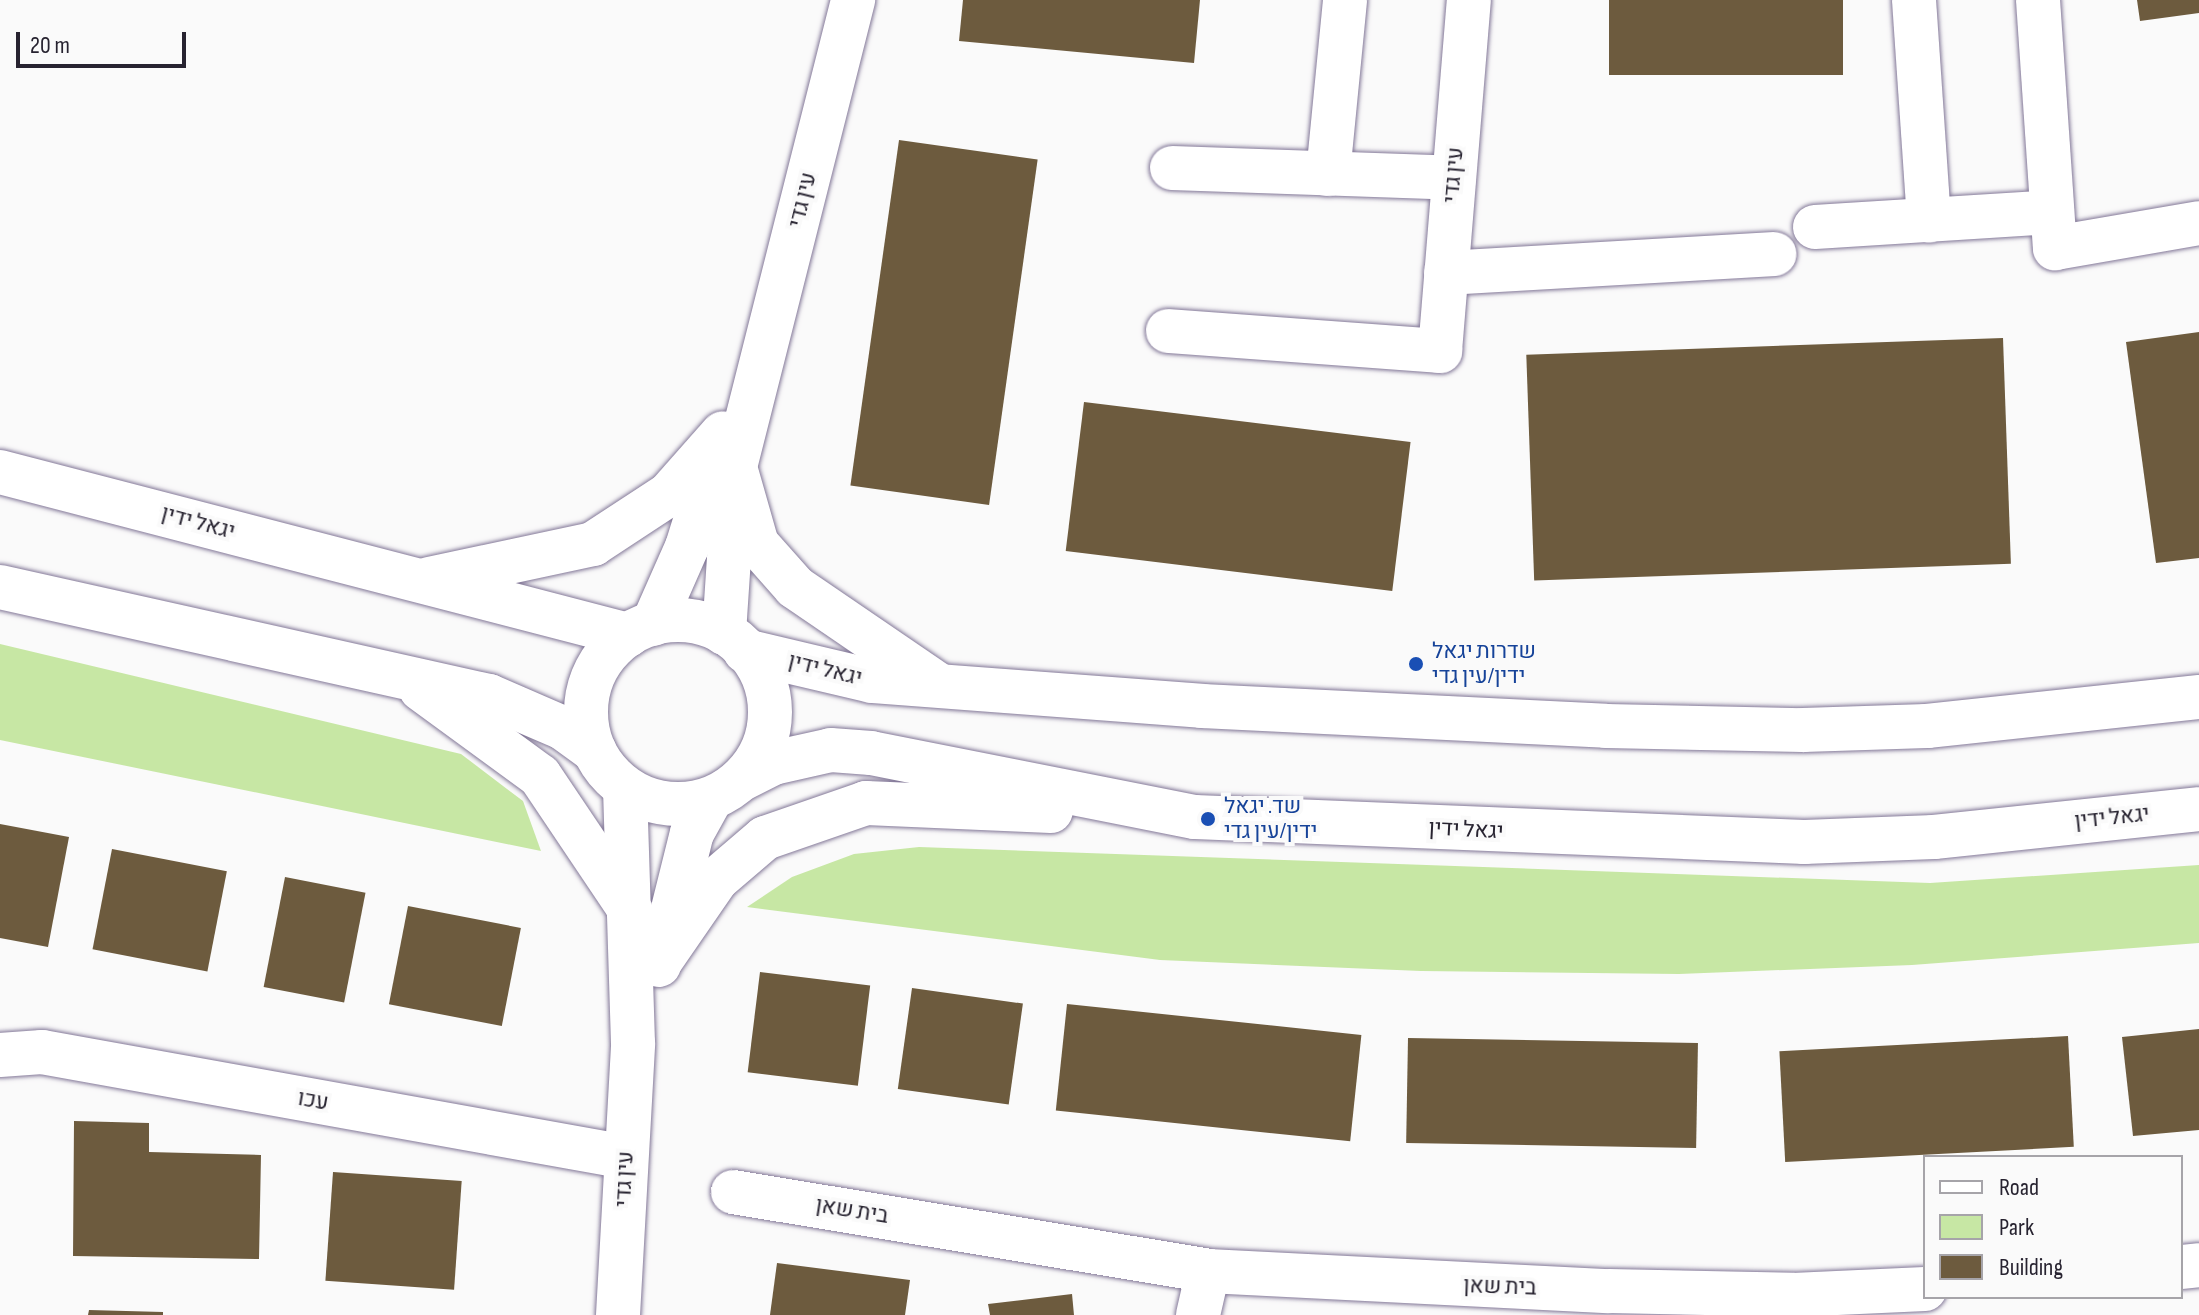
<!DOCTYPE html>
<html>
<head>
<meta charset="utf-8">
<style>
	body { margin:0 }
	#map { position:relative; width:2199px; height:1315px; overflow:hidden; background:#fafafa; font-family:"Sofia Sans Condensed",Heebo,sans-serif }
	div>[style] { position:absolute }
	.green>* { inset:0; background:#c7e7a4 }
	.building>* { inset:0; background:#6d5b3e; transform-origin:0 0 }
	.roads { filter:drop-shadow(0 0 2px #837898) drop-shadow(0 0 2px #837898) }
	.minor>* { height:44px; margin:-22px; padding:0 22px; transform-origin:22px; border-radius:22px; background:#fff }
	.major>* { height:44px; margin:-22px; padding:0 22px; transform-origin:22px; border-radius:22px; background:#fff }
	.major>.ring { margin:-22px; padding:0; box-sizing:content-box; background:none; border:44px solid #fff; border-radius:50% }
	.dots>* { width:22px; height:22px; translate:-50% -50%; box-sizing:border-box; border:4px solid #fafafa; border-radius:50% }
	span { translate:-50% -50%; white-space:nowrap; text-align:center; line-height:1.15; -webkit-text-stroke:8px #fafafa; paint-order:stroke }
	.street-label { font-size:22px; color:#272330 }
	.transit-label { font-size:22px; color:#164399 }
	.left { translate:0 -50%; text-align:left }
	.legend { position:absolute; left:1923px; top:1155px; width:260px; height:144px; box-sizing:border-box; background:#fafafa; border:2px solid #a6a4a9; margin:0; padding:10px 14px; list-style:none; font-size:24px; color:#272330 }
	.legend li { display:flex; align-items:center; gap:16px; height:40px }
	.legend b { width:40px; border:2px solid #a6a4a9 }
	.scale { position:absolute; left:16px; top:32px; width:170px; height:36px; box-sizing:border-box; border:4px solid #272330; border-top:0; padding-left:10px; font-size:24px; line-height:28px; white-space:nowrap; color:#272330; -webkit-text-stroke:6px #fafafa; paint-order:stroke }
</style>
</head>
<body>
<div id="map">
	<div class="green">
		<i style="clip-path:polygon(0 644px,461px 754px,523px 801px,541px 851px,0 740px)"></i>
		<i style="clip-path:polygon(919px 847px,1930px 883px,2199px 865px,2199px 943px,1912px 965px,1679px 974px,1421px 971px,1160px 960px,747px 907px,792px 877px,854px 854px)"></i>
	</div>
	<div class="building">
		<i style="clip-path:polygon(963px 0,1200px 0,1194px 63px,959px 41px)"></i>
		<i style="left:1609px;top:0;width:234px;height:75px"></i>
		<i style="clip-path:polygon(2137px 0,2199px 0,2199px 13px,2140px 21px)"></i>
		<i style="left:899px;top:140px;width:140px;height:349px;rotate:8deg"></i>
		<i style="clip-path:polygon(2199px 332px,2199px 558px,2156px 563px,2126px 342px)"></i>
		<i style="left:2003px;top:338px;width:226px;height:477px;rotate:88deg"></i>
		<i style="left:1084px;top:402px;width:329px;height:150px;rotate:7deg"></i>
		<i style="clip-path:polygon(0 824px,69px 837px,48px 947px,0 938px)"></i>
		<i style="left:112px;top:849px;width:117px;height:102px;rotate:11deg"></i>
		<i style="left:285px;top:877px;width:82px;height:112px;rotate:11deg"></i>
		<i style="left:408px;top:906px;width:115px;height:100px;rotate:11deg"></i>
		<i style="left:760px;top:972px;width:111px;height:101px;rotate:7deg"></i>
		<i style="left:912px;top:988px;width:112px;height:102px;rotate:8deg"></i>
		<i style="left:1067px;top:1004px;width:296px;height:107px;rotate:6deg"></i>
		<i style="clip-path:polygon(2199px 1029px,2199px 1130px,2133px 1136px,2122px 1037px)"></i>
		<i style="left:2068px;top:1036px;width:111px;height:289px;rotate:87deg"></i>
		<i style="left:1408px;top:1038px;width:290px;height:105px;rotate:1deg"></i>
		<i style="clip-path:polygon(74px 1121px,149px 1123px,149px 1152px,261px 1155px,259px 1259px,73px 1256px)"></i>
		<i style="left:333px;top:1172px;width:129px;height:109px;rotate:4deg"></i>
		<i style="clip-path:polygon(777px 1263px,910px 1280px,905px 1315px,770px 1315px)"></i>
		<i style="clip-path:polygon(1072px 1294px,1074px 1315px,990px 1315px,988px 1304px)"></i>
		<i style="clip-path:polygon(89px 1310px,163px 1312px,163px 1315px,88px 1315px)"></i>
	</div>
	<div class="roads">
		<div class="minor">
			<i style="left:1914px;top:0;width:221px;rotate:86.1deg"></i>
			<i style="left:2038px;top:0;width:249px;rotate:86.1deg"></i>
			<i style="left:2055px;top:248px;width:146px;rotate:-9.8deg"></i>
			<i style="left:1172px;top:168px;width:282px;rotate:2deg"></i>
			<i style="left:1328px;top:174px;width:175px;rotate:-84.4deg"></i>
			<i style="left:1815px;top:227px;width:237px;rotate:-3.6deg"></i>
			<i style="left:1446px;top:273px;width:329px;rotate:-3.3deg"></i>
			<i style="left:1168px;top:331px;width:273px;rotate:4.2deg"></i>
			<i style="left:1440px;top:351px;width:352px;rotate:-85.3deg"></i>
			<i style="left:653px;top:624px;width:84px;rotate:-66.2deg"></i>
			<i style="left:687px;top:547px;width:105px;rotate:-72.8deg"></i>
			<i style="left:724px;top:633px;width:166px;rotate:-86.2deg"></i>
			<i style="left:735px;top:467px;width:482px;rotate:-75.8deg"></i>
			<i style="left:659px;top:965px;width:136px;rotate:-76deg"></i>
			<i style="left:692px;top:833px;width:39px;rotate:-61deg"></i>
			<i style="left:0;top:1055px;width:42px;rotate:-4.1deg"></i>
			<i style="left:42px;top:1052px;width:593px;rotate:10.19deg"></i>
			<i style="left:733px;top:1192px;width:482px;rotate:9.4deg"></i>
			<i style="left:2181px;top:1267px;width:18px;rotate:-6deg"></i>
			<i style="left:618px;top:1315px;width:272px;rotate:-86.8deg"></i>
			<i style="left:633px;top:1043px;width:255px;rotate:-91.8deg"></i>
			<i style="left:1198px;top:1315px;width:45px;rotate:-77.2deg"></i>
			<i style="left:1208px;top:1271px;width:401px;rotate:2.9deg"></i>
			<i style="left:1609px;top:1291px;width:184px;rotate:1.2deg"></i>
			<i style="left:1793px;top:1295px;width:132px;rotate:-2.6deg"></i>
		</div>
		<div class="major">
			<i style="left:735px;top:467px;width:80px;rotate:74.1deg"></i>
			<i style="left:757px;top:544px;width:57px;rotate:48.5deg"></i>
			<i style="left:795px;top:587px;width:172px;rotate:34.3deg"></i>
			<i style="left:0;top:472px;width:649px;rotate:14.55deg"></i>
			<i style="left:429px;top:579px;width:168px;rotate:-12deg"></i>
			<i style="left:593px;top:544px;width:91px;rotate:-33.3deg"></i>
			<i style="left:669px;top:494px;width:81px;rotate:-48.5deg"></i>
			<i style="left:0;top:587px;width:501px;rotate:12.57deg"></i>
			<i style="left:489px;top:696px;width:81px;rotate:23.4deg"></i>
			<i style="left:563px;top:728px;width:39px;rotate:36deg"></i>
			<i class="ring" style="left:586px;top:620px;width:140px;height:140px"></i>
			<i style="left:745px;top:651px;width:130px;rotate:13.3deg"></i>
			<i style="left:872px;top:681px;width:331px;rotate:4.3deg"></i>
			<i style="left:1202px;top:706px;width:404px;rotate:2.8deg"></i>
			<i style="left:1606px;top:726px;width:197px;rotate:1.2deg"></i>
			<i style="left:1803px;top:730px;width:124px;rotate:-1.8deg"></i>
			<i style="left:1927px;top:726px;width:274px;rotate:-6.1deg"></i>
			<i style="left:421px;top:689px;width:147px;rotate:36.2deg"></i>
			<i style="left:540px;top:776px;width:165px;rotate:56.1deg"></i>
			<i style="left:742px;top:779px;width:35px;rotate:-27deg"></i>
			<i style="left:773px;top:763px;width:59px;rotate:-12.6deg"></i>
			<i style="left:831px;top:750px;width:40px;rotate:4.3deg"></i>
			<i style="left:871px;top:753px;width:330px;rotate:11.2deg"></i>
			<i style="left:1195px;top:817px;width:610px;rotate:2.35deg"></i>
			<i style="left:1804px;top:842px;width:130px;rotate:-2.2deg"></i>
			<i style="left:1934px;top:837px;width:266px;rotate:-6deg"></i>
			<i style="left:659px;top:963px;width:102px;rotate:-55.4deg"></i>
			<i style="left:717px;top:879px;width:63px;rotate:-40.5deg"></i>
			<i style="left:765px;top:838px;width:107px;rotate:-19.1deg"></i>
			<i style="left:866px;top:803px;width:185px;rotate:2.5deg"></i>
		</div>
	</div>
	<div class="dots">
		<i style="left:1416px;top:664px;background:#1a4fb4"></i>
		<i style="left:1208px;top:819px;background:#1a4fb4"></i>
	</div>
	<div class="street-label">
		<span style="left:1454px;top:175px;rotate:-85deg">עין גדי</span>
		<span style="left:803px;top:200px;rotate:-76deg">עין גדי</span>
		<span style="left:198px;top:523px;rotate:15deg">יגאל ידין</span>
		<span style="left:825px;top:670px;rotate:14deg">יגאל ידין</span>
		<span style="left:2112px;top:818px;rotate:-6deg">יגאל ידין</span>
		<span style="left:1466px;top:830px;rotate:3deg">יגאל ידין</span>
		<span style="left:313px;top:1101px;rotate:10deg">עכו</span>
		<span style="left:625px;top:1179px;rotate:-87deg">עין גדי</span>
		<span style="left:852px;top:1211px;rotate:9deg">בית שאן</span>
		<span style="left:1500px;top:1287px;rotate:2deg">בית שאן</span>
	</div>
	<div class="transit-label">
		<span class="left" style="left:1432px;top:664px">שדרות יגאל<br>ידין/עין גדי</span>
		<span class="left" style="left:1224px;top:819px">שד. יגאל<br>ידין/עין גדי</span>
	</div>
	<ul class="legend">
	<li><b style="height:10px;background:#fff"></b>Road</li>
	<li><b style="height:22px;background:#c7e7a4"></b>Park</li>
	<li><b style="height:22px;background:#6d5b3e"></b>Building</li>
	</ul>
	<div class="scale">20 m</div>
</div>
</body>
</html>
